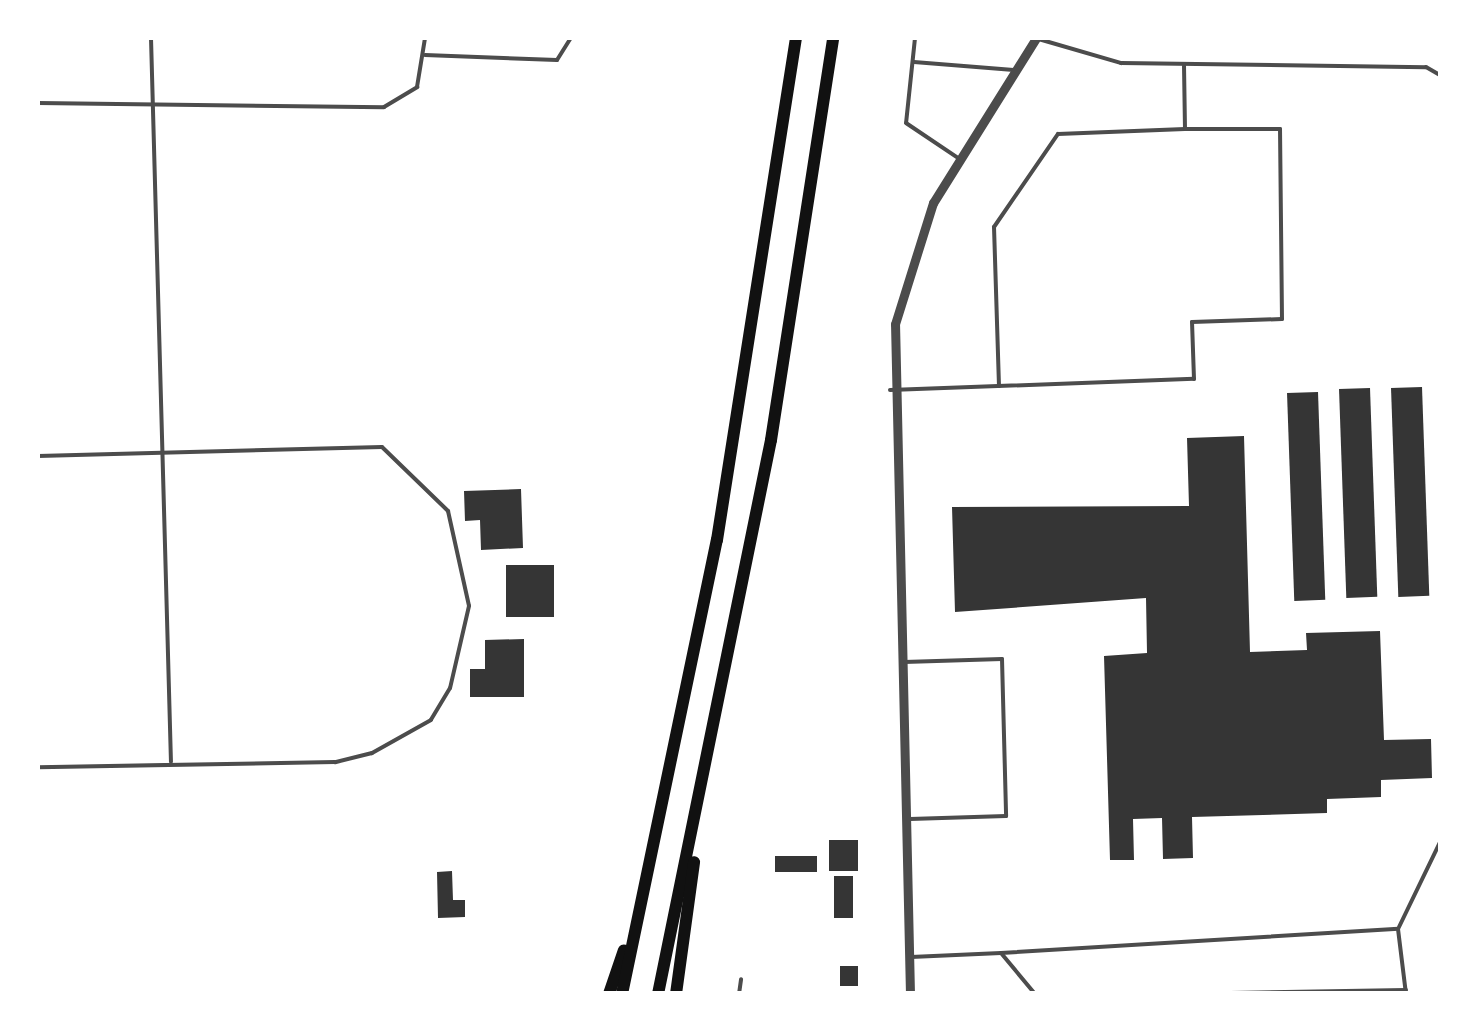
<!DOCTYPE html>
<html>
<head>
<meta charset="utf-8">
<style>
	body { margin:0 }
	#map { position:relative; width:1478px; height:1031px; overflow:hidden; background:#fff; font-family:"Asap Condensed",sans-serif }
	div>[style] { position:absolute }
	.building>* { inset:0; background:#353535; transform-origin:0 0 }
	.service>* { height:4px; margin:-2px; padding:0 2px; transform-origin:2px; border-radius:2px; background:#4c4c4c }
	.tertiary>* { height:9px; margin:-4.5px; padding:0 4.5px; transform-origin:4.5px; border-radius:4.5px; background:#4c4c4c }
	.motorway>* { height:12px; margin:-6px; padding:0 6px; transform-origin:6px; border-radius:6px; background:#111 }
	span { translate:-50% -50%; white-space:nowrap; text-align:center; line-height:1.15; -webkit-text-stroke:9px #fff; paint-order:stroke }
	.frame { position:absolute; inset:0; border:40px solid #fff; pointer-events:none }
</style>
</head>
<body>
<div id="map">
	<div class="building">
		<i style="left:1422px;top:387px;width:209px;height:31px;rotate:88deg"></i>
		<i style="left:1370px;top:388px;width:209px;height:31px;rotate:88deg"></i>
		<i style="left:1318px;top:392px;width:208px;height:31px;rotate:88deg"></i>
		<i style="clip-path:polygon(1244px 436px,1250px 652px,1307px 650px,1306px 633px,1380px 631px,1384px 740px,1431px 739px,1432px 778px,1381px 780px,1381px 797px,1327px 799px,1327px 813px,1192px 817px,1193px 858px,1163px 859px,1162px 818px,1133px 819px,1134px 860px,1110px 860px,1104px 656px,1147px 653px,1146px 598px,955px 612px,952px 507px,1189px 506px,1187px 438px)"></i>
		<i style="clip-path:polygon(521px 489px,523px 548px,481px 550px,480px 520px,465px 521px,464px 491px)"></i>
		<i style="left:506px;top:565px;width:48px;height:52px"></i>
		<i style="clip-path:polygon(524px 639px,524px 697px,470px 697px,470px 669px,485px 669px,485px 640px)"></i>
		<i style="left:829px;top:840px;width:29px;height:31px"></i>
		<i style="left:775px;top:856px;width:42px;height:16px"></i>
		<i style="clip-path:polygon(452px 871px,453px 900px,465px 900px,465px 917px,438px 918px,437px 872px)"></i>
		<i style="left:834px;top:876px;width:19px;height:42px"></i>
		<i style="left:840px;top:966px;width:18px;height:20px"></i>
	</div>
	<div class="service">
		<i style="left:151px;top:38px;width:724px;rotate:88.42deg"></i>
		<i style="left:915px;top:38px;width:85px;rotate:96deg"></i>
		<i style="left:906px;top:123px;width:63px;rotate:33.9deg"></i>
		<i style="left:1035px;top:38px;width:90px;rotate:16.2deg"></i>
		<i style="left:1121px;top:63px;width:305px;rotate:0.8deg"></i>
		<i style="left:1426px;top:67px;width:16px;rotate:30deg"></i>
		<i style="left:425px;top:55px;width:132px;rotate:2.2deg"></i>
		<i style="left:557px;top:60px;width:26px;rotate:-58deg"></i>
		<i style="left:914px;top:62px;width:100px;rotate:4.6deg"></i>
		<i style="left:38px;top:103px;width:346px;rotate:0.7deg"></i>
		<i style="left:384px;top:107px;width:39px;rotate:-31deg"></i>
		<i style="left:417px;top:87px;width:50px;rotate:-80.7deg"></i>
		<i style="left:999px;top:386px;width:159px;rotate:-91.8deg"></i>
		<i style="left:994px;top:227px;width:113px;rotate:-55.5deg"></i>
		<i style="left:1058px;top:134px;width:127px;rotate:-2.3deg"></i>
		<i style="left:1185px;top:129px;width:63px;rotate:-90.9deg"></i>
		<i style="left:890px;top:390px;width:304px;rotate:-2.1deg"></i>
		<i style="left:1194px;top:379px;width:57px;rotate:-92deg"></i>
		<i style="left:1192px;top:322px;width:90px;rotate:-1.9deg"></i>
		<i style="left:1282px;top:319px;width:190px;rotate:-90.6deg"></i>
		<i style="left:1280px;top:129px;width:95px;rotate:180deg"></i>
		<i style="left:38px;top:456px;width:344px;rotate:-1.5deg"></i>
		<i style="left:382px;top:447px;width:92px;rotate:44.1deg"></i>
		<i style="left:448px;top:511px;width:97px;rotate:77.5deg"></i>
		<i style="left:469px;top:606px;width:84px;rotate:103deg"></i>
		<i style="left:450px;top:688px;width:37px;rotate:121deg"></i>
		<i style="left:431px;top:720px;width:68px;rotate:150.8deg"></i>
		<i style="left:372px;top:753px;width:38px;rotate:166deg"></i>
		<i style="left:335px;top:762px;width:297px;rotate:179deg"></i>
		<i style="left:904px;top:662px;width:98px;rotate:-1.8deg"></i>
		<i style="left:1002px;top:659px;width:157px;rotate:88.5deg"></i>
		<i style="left:1006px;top:816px;width:96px;rotate:178.2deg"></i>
		<i style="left:1399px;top:927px;width:94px;rotate:-64.2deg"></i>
		<i style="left:1001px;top:953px;width:398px;rotate:-3.5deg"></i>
		<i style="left:1398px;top:929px;width:65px;rotate:83deg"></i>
		<i style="left:911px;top:957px;width:90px;rotate:-2.5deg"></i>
		<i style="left:1001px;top:953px;width:53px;rotate:50.3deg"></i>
		<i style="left:739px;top:994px;width:15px;rotate:-82deg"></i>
		<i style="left:1175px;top:994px;width:231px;rotate:-1deg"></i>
	</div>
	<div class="tertiary">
		<i style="left:910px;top:994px;width:670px;rotate:-91.28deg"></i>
		<i style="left:895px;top:324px;width:127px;rotate:-72.6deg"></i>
		<i style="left:933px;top:203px;width:195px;rotate:-58deg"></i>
	</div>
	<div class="motorway">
		<i style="left:609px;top:994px;width:46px;rotate:-71.2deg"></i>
		<i style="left:622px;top:994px;width:464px;rotate:-78.2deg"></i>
		<i style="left:717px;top:540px;width:508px;rotate:-81.06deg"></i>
		<i style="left:658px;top:994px;width:565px;rotate:-78.47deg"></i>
		<i style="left:771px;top:440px;width:407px;rotate:-81.2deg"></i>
		<i style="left:676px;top:994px;width:133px;rotate:-82.2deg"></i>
	</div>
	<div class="frame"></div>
</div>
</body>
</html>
